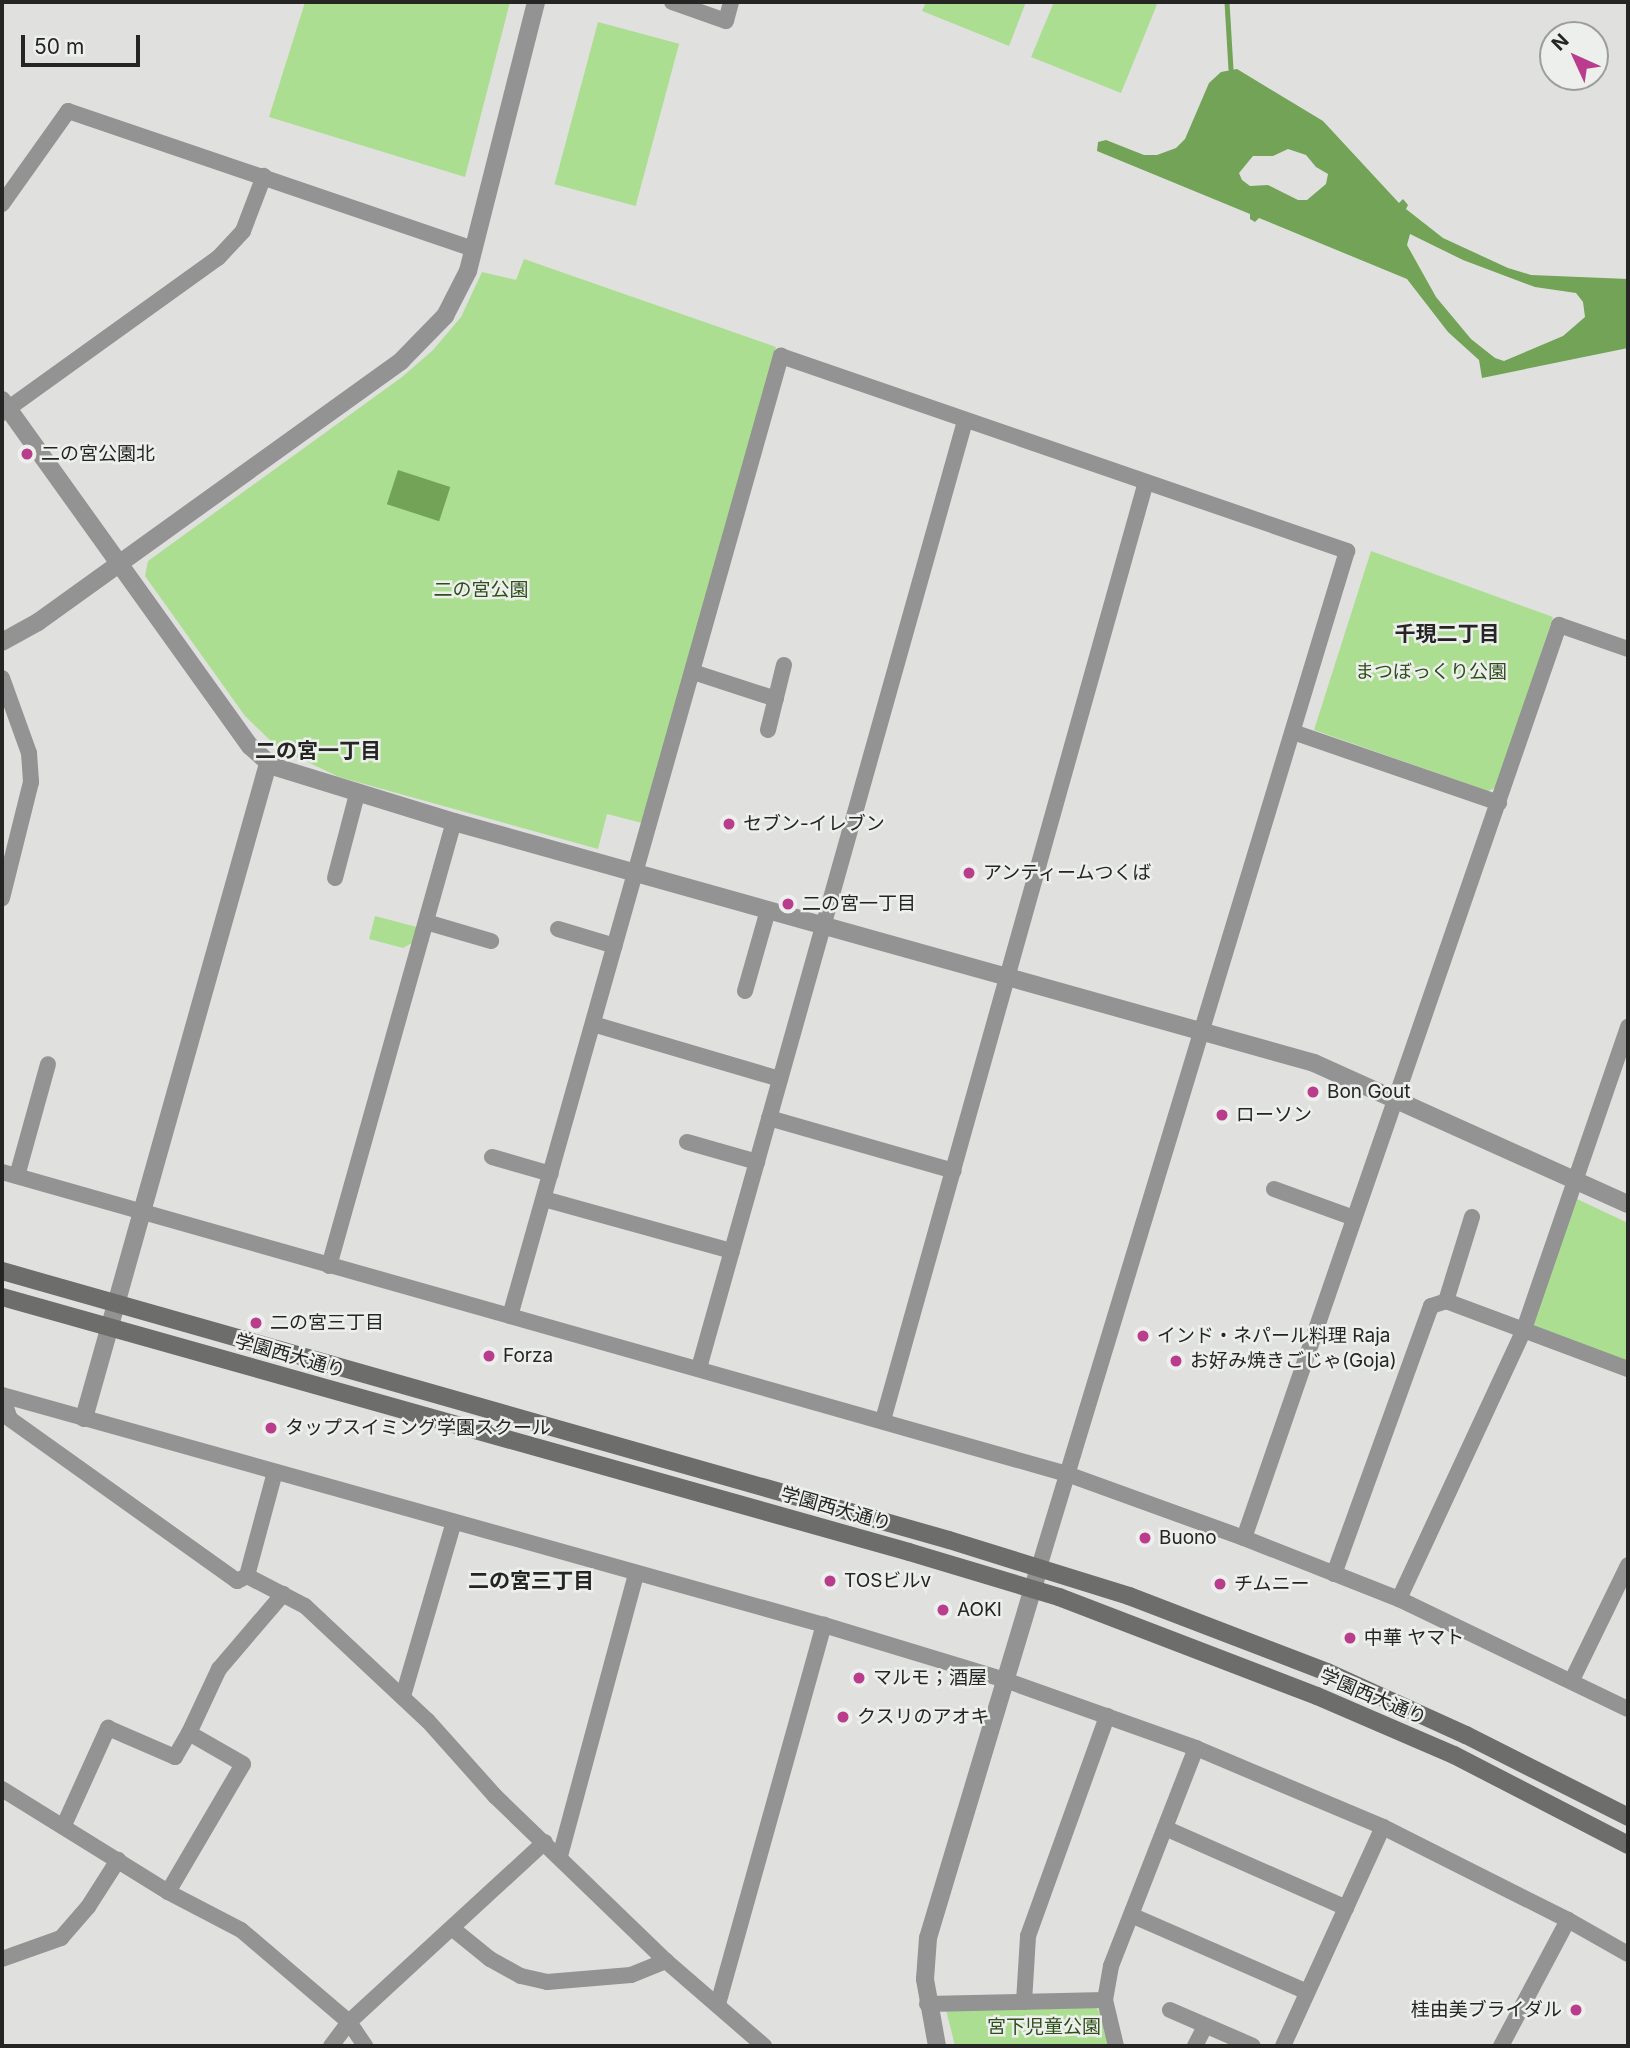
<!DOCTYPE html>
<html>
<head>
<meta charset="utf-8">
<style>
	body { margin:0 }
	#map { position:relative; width:1630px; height:2048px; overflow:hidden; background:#e0e1df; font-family:Inter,"Noto Sans JP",sans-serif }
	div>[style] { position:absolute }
	.green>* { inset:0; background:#acde92; transform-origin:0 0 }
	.water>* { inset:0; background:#72a356; transform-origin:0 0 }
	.stream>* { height:4.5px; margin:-2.25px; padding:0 2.25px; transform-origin:2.25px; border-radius:2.25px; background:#72a356 }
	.minor>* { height:16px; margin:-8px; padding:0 8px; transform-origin:8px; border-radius:8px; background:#929392 }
	.tertiary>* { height:18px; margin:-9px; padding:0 9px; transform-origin:9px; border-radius:9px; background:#929392 }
	.secondary>* { height:18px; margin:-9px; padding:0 9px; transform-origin:9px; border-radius:9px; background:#6d6e6c }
	.dots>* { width:19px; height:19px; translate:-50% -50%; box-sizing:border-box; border:4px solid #edefec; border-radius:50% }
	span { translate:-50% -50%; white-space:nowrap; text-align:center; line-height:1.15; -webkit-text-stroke:5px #edefec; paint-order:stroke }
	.poi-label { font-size:19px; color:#252524 }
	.left { translate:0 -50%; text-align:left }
	.right { translate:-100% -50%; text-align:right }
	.park-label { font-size:19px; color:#2f4f1a }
	.street-label { font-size:19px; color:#252524 }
	.neighbourhood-label { font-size:21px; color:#252524; font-weight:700 }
	.frame { position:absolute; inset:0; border:4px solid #252524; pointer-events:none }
	.north { position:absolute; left:1539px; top:21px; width:70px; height:70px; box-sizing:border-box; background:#edefec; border:2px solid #9d9e9c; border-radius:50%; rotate:315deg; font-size:19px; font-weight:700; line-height:28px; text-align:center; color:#252524 }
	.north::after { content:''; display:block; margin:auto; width:24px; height:32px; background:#b93d8c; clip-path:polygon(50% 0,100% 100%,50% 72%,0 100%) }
	.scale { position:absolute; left:21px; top:35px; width:119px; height:32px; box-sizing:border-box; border:4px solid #252524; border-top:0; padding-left:9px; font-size:21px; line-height:24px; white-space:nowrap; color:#252524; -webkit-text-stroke:5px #edefec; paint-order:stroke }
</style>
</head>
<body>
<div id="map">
	<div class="green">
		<i style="clip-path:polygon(305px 2px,510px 2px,465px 177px,269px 117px)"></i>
		<i style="clip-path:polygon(926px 2px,1026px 2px,1009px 46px,922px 11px)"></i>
		<i style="clip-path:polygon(1054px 2px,1158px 2px,1121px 93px,1031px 57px)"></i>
		<i style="left:598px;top:22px;width:84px;height:168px;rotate:15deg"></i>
		<i style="clip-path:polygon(524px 259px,776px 347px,642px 823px,607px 814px,598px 849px,339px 777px,278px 748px,245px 716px,145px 576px,148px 561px,402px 377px,433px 350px,461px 317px,482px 272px,516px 280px)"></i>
		<i style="clip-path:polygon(1371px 551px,1553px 617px,1497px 787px,1488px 791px,1314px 730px)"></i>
		<i style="clip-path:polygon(375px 916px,417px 927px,412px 943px,403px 948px,369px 939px)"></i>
		<i style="clip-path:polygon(1577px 1199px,1628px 1223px,1628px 1364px,1538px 1333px,1533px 1324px)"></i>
		<i style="clip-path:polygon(1095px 2007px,1101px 2013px,1109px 2046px,955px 2046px,946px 2010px)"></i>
	</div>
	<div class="water">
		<i style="clip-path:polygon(evenodd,1237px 69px,1323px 121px,1399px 203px,1403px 199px,1408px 205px,1406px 209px,1443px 238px,1508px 268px,1531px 275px,1628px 279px,1628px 348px,1482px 378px,1479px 360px,1448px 332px,1407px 279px,1259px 218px,1255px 222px,1250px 219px,1250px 214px,1097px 151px,1098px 142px,1106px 140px,1144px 155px,1157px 155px,1176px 148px,1185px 139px,1209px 83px,1221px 72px,1237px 69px,1288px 149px,1306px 155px,1316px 167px,1328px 174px,1326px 184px,1307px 200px,1298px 200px,1268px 185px,1250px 186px,1242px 180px,1239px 173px,1253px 156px,1273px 156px,1288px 149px,1237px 69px,1410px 234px,1463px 260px,1535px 287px,1576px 293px,1583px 302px,1585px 317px,1563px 336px,1504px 361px,1495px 358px,1471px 339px,1436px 297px,1407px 245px,1410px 234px)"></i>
		<i style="left:398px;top:470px;width:55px;height:36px;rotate:18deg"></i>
	</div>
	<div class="stream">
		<i style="left:1227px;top:2px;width:67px;rotate:86.6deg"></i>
	</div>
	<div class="minor">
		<i style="left:672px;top:2px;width:57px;rotate:19.4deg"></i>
		<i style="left:726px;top:21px;width:20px;rotate:-75deg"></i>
		<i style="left:2px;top:204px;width:114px;rotate:-54.6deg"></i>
		<i style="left:68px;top:111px;width:429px;rotate:18.8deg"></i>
		<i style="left:2px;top:413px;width:266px;rotate:-35.7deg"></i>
		<i style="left:218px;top:258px;width:37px;rotate:-47deg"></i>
		<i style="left:243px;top:231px;width:59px;rotate:-69.1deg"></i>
		<i style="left:693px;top:672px;width:87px;rotate:18deg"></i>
		<i style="left:2px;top:678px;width:80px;rotate:70.2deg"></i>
		<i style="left:29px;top:753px;width:29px;rotate:86deg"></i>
		<i style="left:31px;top:782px;width:120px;rotate:104deg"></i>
		<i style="left:768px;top:730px;width:67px;rotate:-76.2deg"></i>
		<i style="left:1293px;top:732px;width:218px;rotate:19deg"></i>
		<i style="left:335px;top:878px;width:87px;rotate:-75.3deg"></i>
		<i style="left:426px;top:922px;width:68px;rotate:16.3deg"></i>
		<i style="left:558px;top:929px;width:59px;rotate:16.6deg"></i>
		<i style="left:745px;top:991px;width:84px;rotate:-74.1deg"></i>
		<i style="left:593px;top:1024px;width:195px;rotate:16.4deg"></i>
		<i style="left:769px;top:1118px;width:192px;rotate:16deg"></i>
		<i style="left:687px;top:1142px;width:73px;rotate:15.9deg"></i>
		<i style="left:492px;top:1157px;width:61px;rotate:16.1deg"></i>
		<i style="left:2px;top:1172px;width:1107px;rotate:15.83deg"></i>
		<i style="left:1067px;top:1474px;width:188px;rotate:19.9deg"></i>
		<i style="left:1244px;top:1538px;width:167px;rotate:21.5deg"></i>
		<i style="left:1399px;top:1599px;width:254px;rotate:25.7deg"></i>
		<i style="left:17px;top:1176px;width:116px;rotate:-74.5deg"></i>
		<i style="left:1274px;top:1189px;width:85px;rotate:19.9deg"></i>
		<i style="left:544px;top:1199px;width:195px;rotate:15.5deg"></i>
		<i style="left:329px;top:1266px;width:461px;rotate:-74.3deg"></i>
		<i style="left:1446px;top:1301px;width:88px;rotate:-72.8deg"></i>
		<i style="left:510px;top:1316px;width:998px;rotate:-74.24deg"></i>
		<i style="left:781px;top:356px;width:599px;rotate:19.01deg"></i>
		<i style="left:1347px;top:551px;width:1062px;rotate:106.86deg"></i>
		<i style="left:699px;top:1368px;width:984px;rotate:-74.31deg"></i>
		<i style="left:2px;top:1395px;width:854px;rotate:15.63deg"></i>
		<i style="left:824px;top:1625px;width:189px;rotate:16.9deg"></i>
		<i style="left:1005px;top:1680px;width:203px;rotate:19.6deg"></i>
		<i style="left:1196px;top:1748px;width:203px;rotate:22.9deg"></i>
		<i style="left:1383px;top:1827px;width:207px;rotate:26.7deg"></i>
		<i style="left:1568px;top:1920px;width:69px;rotate:29.5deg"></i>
		<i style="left:2px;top:1396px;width:24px;rotate:71deg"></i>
		<i style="left:10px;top:1419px;width:279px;rotate:35.5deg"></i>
		<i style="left:237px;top:1581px;width:11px;rotate:-27deg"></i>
		<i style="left:883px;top:1420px;width:974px;rotate:-74.34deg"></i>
		<i style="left:275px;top:1472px;width:108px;rotate:105.1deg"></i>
		<i style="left:247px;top:1576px;width:65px;rotate:27.3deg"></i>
		<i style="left:305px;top:1606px;width:168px;rotate:43.1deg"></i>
		<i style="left:428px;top:1721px;width:101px;rotate:48.2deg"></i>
		<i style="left:495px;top:1796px;width:238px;rotate:44deg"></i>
		<i style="left:666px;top:1961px;width:130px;rotate:40.9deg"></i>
		<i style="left:1244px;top:1538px;width:966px;rotate:-70.96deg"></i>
		<i style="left:1559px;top:625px;width:73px;rotate:19.2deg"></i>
		<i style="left:1334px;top:1574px;width:285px;rotate:-70.1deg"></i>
		<i style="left:1431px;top:1306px;width:16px;rotate:-18deg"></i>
		<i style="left:1446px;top:1301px;width:194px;rotate:20.5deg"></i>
		<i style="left:1399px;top:1599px;width:294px;rotate:-65.1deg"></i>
		<i style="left:1523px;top:1332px;width:323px;rotate:-71deg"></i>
		<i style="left:1572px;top:1680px;width:128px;rotate:-64deg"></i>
		<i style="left:403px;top:1696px;width:181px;rotate:-73.7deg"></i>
		<i style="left:2px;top:1789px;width:195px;rotate:31.8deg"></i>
		<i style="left:168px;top:1892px;width:82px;rotate:27.5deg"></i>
		<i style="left:241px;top:1930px;width:142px;rotate:40.4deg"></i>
		<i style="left:349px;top:2022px;width:29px;rotate:56deg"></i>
		<i style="left:64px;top:1825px;width:107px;rotate:-65.6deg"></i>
		<i style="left:108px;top:1728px;width:73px;rotate:23.4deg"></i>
		<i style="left:175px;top:1757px;width:28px;rotate:-60deg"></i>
		<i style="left:1165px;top:1828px;width:198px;rotate:23.8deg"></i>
		<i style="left:560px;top:1856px;width:292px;rotate:-74.9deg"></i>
		<i style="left:168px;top:1892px;width:148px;rotate:-59.6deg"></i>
		<i style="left:243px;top:1764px;width:62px;rotate:-150.1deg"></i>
		<i style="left:189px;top:1733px;width:71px;rotate:-64.9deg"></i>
		<i style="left:219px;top:1669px;width:99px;rotate:-49.5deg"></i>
		<i style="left:1131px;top:1915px;width:192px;rotate:23.6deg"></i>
		<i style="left:453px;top:1929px;width:48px;rotate:39deg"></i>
		<i style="left:490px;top:1959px;width:35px;rotate:29deg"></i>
		<i style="left:521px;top:1976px;width:27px;rotate:13deg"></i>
		<i style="left:547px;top:1982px;width:84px;rotate:-4.8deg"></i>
		<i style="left:631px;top:1975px;width:38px;rotate:-22deg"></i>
		<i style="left:2px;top:1959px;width:63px;rotate:-19.6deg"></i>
		<i style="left:61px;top:1938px;width:41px;rotate:-48.9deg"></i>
		<i style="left:88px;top:1907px;width:56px;rotate:-57.4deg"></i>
		<i style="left:1024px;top:2002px;width:66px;rotate:-86.5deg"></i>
		<i style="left:1028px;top:1936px;width:234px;rotate:-70.2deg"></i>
		<i style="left:718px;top:2004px;width:394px;rotate:-74.4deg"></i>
		<i style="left:927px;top:2004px;width:178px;rotate:-1.3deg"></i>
		<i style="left:1170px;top:2010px;width:90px;rotate:23.4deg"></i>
		<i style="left:331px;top:2046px;width:30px;rotate:-53deg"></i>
		<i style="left:349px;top:2022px;width:266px;rotate:-42.6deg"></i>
		<i style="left:1116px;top:2046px;width:47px;rotate:-103.4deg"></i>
		<i style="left:1105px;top:2000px;width:35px;rotate:-80deg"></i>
		<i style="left:1111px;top:1966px;width:234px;rotate:-68.7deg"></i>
		<i style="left:1195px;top:2046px;width:22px;rotate:-63deg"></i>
		<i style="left:1283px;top:2046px;width:241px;rotate:-65.5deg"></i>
		<i style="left:1501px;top:2046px;width:143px;rotate:-62deg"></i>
	</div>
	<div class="tertiary">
		<i style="left:2px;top:400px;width:426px;rotate:54.4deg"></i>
		<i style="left:250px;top:746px;width:30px;rotate:42deg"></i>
		<i style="left:272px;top:766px;width:190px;rotate:17.1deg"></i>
		<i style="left:454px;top:822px;width:893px;rotate:15.65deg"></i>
		<i style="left:1314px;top:1063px;width:344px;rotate:24.2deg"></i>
		<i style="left:2px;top:642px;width:41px;rotate:-29.1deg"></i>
		<i style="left:38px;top:622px;width:448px;rotate:-35.7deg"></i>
		<i style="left:402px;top:360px;width:62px;rotate:-45.7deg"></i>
		<i style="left:445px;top:316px;width:51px;rotate:-62.9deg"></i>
		<i style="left:468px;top:271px;width:277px;rotate:-75.8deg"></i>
		<i style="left:84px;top:1418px;width:679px;rotate:-74.29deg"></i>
		<i style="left:937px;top:2046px;width:68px;rotate:-100.2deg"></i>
		<i style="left:925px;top:1979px;width:41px;rotate:-85.8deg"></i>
		<i style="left:928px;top:1938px;width:387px;rotate:-73.3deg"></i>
	</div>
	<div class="secondary">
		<i style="left:2px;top:1271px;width:984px;rotate:15.86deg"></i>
		<i style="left:949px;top:1540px;width:189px;rotate:17.3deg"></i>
		<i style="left:1129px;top:1596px;width:212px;rotate:21deg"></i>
		<i style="left:1327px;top:1672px;width:153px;rotate:24.4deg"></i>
		<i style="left:1466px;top:1735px;width:182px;rotate:26.8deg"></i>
		<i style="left:2px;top:1297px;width:942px;rotate:15.7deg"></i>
		<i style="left:909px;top:1552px;width:157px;rotate:16.7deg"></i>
		<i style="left:1059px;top:1597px;width:276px;rotate:21deg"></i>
		<i style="left:1317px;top:1696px;width:149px;rotate:23.3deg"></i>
		<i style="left:1454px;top:1755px;width:196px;rotate:27.3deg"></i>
	</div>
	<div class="dots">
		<i style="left:27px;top:454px;background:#b93d8c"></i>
		<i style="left:729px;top:824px;background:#b93d8c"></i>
		<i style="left:969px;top:873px;background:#b93d8c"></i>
		<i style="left:788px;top:904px;background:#b93d8c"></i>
		<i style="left:1313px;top:1092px;background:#b93d8c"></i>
		<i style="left:1222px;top:1115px;background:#b93d8c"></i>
		<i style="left:256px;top:1323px;background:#b93d8c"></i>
		<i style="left:1143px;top:1336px;background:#b93d8c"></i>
		<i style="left:489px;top:1356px;background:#b93d8c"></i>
		<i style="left:1176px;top:1361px;background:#b93d8c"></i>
		<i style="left:271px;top:1428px;background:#b93d8c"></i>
		<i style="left:1145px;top:1538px;background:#b93d8c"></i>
		<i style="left:830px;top:1581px;background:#b93d8c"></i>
		<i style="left:1220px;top:1584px;background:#b93d8c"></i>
		<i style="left:943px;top:1610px;background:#b93d8c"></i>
		<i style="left:1350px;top:1638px;background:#b93d8c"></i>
		<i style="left:859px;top:1678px;background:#b93d8c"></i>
		<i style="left:843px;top:1717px;background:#b93d8c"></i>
		<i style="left:1576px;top:2010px;background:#b93d8c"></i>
	</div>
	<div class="poi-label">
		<span class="left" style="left:41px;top:454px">二の宮公園北</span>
		<span class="left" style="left:743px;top:824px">セブン-イレブン</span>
		<span class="left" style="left:983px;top:873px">アンティームつくば</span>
		<span class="left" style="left:802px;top:904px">二の宮一丁目</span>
		<span class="left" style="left:1327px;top:1092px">Bon Gout</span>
		<span class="left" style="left:1236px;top:1115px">ローソン</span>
		<span class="left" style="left:270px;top:1323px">二の宮三丁目</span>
		<span class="left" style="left:1157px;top:1336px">インド・ネパール料理 Raja</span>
		<span class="left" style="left:503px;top:1356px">Forza</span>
		<span class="left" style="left:1190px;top:1361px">お好み焼きごじゃ(Goja)</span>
		<span class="left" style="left:285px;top:1428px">タップスイミング学園スクール</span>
		<span class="left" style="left:1159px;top:1538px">Buono</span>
		<span class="left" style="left:844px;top:1581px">TOSビルⅴ</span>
		<span class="left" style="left:1234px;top:1584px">チムニー</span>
		<span class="left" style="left:957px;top:1610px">AOKI</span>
		<span class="left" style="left:1364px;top:1638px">中華 ヤマト</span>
		<span class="left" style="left:873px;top:1678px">マルモ；酒屋</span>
		<span class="left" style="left:857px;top:1717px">クスリのアオキ</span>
		<span class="right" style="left:1562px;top:2010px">桂由美ブライダル</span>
	</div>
	<div class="park-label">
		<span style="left:481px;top:590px">二の宮公園</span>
		<span style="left:1431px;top:672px">まつぼっくり公園</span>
		<span style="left:1044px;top:2027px">宮下児童公園</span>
	</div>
	<div class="street-label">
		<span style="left:290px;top:1356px;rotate:16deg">学園西大通り</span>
		<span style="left:836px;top:1509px;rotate:16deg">学園西大通り</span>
		<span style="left:1373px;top:1697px;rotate:23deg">学園西大通り</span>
	</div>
	<div class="neighbourhood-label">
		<span style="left:1447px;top:634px">千現二丁目</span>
		<span style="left:318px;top:751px">二の宮一丁目</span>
		<span style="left:531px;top:1581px">二の宮三丁目</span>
	</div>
	<div class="frame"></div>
	<div class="north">N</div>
	<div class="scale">50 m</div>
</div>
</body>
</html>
